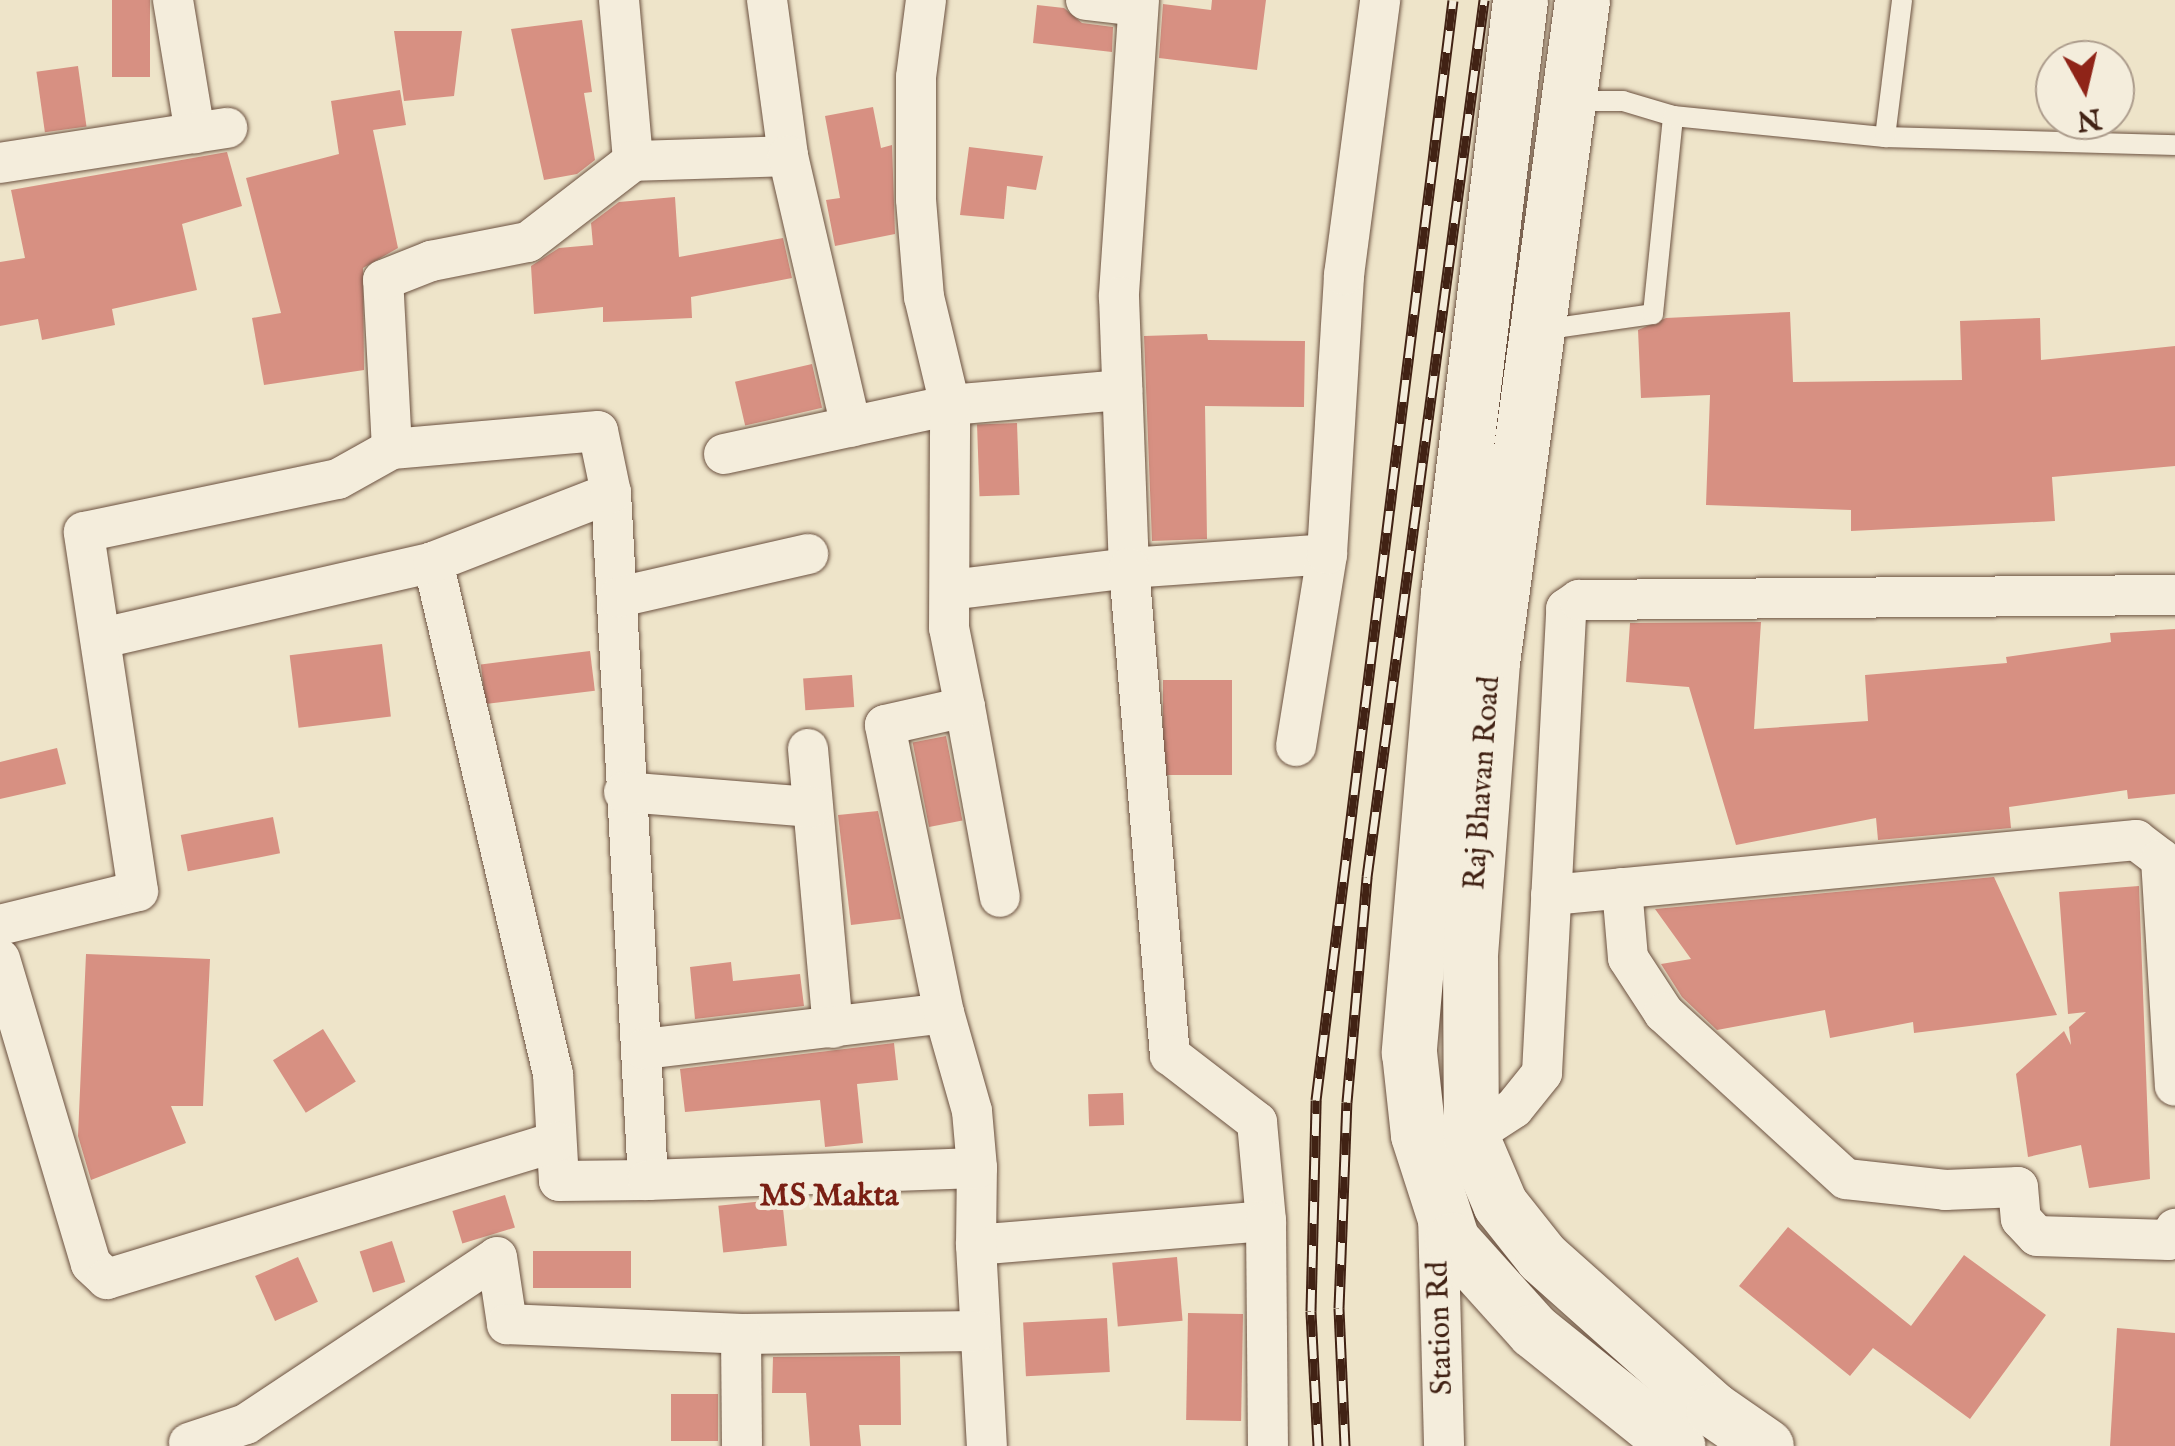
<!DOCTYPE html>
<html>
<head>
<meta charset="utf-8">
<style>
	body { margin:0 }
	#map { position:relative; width:2175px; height:1446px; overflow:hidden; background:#eee4c9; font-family:"IM FELL English",serif }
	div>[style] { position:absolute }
	.building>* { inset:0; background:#d79082; transform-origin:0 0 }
	.roads { filter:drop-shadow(0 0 2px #6c5241) drop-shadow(0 0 2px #6c5241) }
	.service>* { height:20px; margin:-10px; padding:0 10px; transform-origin:10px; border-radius:10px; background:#f4eddc }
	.minor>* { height:40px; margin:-20px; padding:0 20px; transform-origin:20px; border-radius:20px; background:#f4eddc }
	.secondary>* { height:55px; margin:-27.5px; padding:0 27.5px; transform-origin:27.5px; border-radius:27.5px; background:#f4eddc }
	.rail>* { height:11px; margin-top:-5.5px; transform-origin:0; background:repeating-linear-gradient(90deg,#f4eddc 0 22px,#412214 0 44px); box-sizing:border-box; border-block:2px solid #412214 }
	span { translate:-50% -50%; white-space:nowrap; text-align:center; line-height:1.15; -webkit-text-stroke:9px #f4eddc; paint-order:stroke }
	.street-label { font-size:30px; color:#412214 }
	.neighbourhood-label { font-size:32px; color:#7a1f14; font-weight:700 }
	.north { position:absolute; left:2035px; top:40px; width:100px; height:100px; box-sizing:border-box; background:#f4eddc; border:2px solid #ac9c8c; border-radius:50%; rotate:172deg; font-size:28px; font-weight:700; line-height:40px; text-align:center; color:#412214 }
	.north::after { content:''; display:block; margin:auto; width:35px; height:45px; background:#8f2418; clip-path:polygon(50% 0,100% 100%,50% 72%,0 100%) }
</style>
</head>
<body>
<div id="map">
	<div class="building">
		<i style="left:112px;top:0;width:38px;height:77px"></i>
		<i style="clip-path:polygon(1212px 0,1266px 0,1257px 70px,1159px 58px,1163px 4px,1211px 10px)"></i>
		<i style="clip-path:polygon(1037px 5px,1064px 8px,1082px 23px,1113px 27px,1112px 52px,1033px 43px)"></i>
		<i style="clip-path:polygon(582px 20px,592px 92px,584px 93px,595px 160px,577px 174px,544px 180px,511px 29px)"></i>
		<i style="clip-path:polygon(394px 31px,462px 31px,454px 96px,404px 101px)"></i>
		<i style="left:78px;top:66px;width:61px;height:42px;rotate:82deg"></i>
		<i style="clip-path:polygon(400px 90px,406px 125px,373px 130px,398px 248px,363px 268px,364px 370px,264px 385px,252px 318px,281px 313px,246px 178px,339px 154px,331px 101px)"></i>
		<i style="clip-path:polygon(873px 107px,881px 148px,892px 145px,895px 234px,835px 246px,826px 200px,840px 198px,825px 116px)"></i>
		<i style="clip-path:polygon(969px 147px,1043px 156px,1036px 190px,1007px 186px,1004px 219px,960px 215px)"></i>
		<i style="clip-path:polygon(227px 152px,242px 206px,182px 224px,197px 290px,112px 309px,115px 325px,42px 340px,38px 319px,0 326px,0 262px,25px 258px,11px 190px)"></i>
		<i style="clip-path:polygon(675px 197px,679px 257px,783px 238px,792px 278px,691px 297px,692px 318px,603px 322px,603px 307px,534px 314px,531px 266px,559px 248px,593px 245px,591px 223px,619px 202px)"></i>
		<i style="clip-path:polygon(1790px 312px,1793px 382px,1962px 380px,1960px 321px,2040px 318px,2041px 360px,2175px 346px,2175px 466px,2052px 477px,2055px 521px,1851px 531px,1851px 510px,1706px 505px,1710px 395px,1641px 398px,1638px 330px,1666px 318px)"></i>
		<i style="clip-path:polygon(1207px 334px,1208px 340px,1305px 341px,1304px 407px,1205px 406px,1207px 539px,1152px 541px,1144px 336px)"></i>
		<i style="left:812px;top:364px;width:45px;height:79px;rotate:77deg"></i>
		<i style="left:1017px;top:423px;width:72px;height:40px;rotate:88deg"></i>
		<i style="clip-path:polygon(1761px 622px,1754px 729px,1868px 721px,1865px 675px,2007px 663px,2006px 657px,2111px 642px,2110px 633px,2175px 629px,2175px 794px,2128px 799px,2127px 790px,2009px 807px,2011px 828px,1878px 840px,1876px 818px,1736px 845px,1689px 687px,1626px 682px,1630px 623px)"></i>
		<i style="left:382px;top:644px;width:73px;height:93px;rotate:83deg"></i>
		<i style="left:590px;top:651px;width:40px;height:110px;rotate:83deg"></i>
		<i style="left:852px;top:675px;width:32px;height:49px;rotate:86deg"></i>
		<i style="left:1232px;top:680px;width:95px;height:69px;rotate:90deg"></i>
		<i style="left:946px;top:736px;width:86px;height:34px;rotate:79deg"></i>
		<i style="clip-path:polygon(57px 748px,66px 784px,0 799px,0 762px)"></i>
		<i style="clip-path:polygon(878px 811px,901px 919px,851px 925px,838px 815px)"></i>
		<i style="left:273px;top:817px;width:37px;height:94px;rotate:79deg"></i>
		<i style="clip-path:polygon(1994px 877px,2057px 1015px,1914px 1033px,1913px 1022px,1830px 1038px,1825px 1010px,1717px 1030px,1682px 997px,1661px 964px,1691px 959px,1655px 909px)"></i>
		<i style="clip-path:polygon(2139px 886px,2150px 1179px,2089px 1188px,2081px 1145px,2028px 1157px,2016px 1074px,2064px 1031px,2071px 1045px,2069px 1027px,2086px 1012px,2068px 1014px,2059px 892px)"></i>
		<i style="clip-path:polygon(86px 954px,210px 959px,203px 1106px,171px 1106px,186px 1143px,91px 1180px,78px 1136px)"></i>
		<i style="clip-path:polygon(731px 962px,733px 981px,800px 974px,804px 1006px,695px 1019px,690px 967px)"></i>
		<i style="left:323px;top:1029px;width:62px;height:59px;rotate:58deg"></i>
		<i style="clip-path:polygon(894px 1043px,898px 1080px,857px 1084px,863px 1143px,825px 1147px,820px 1100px,685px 1112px,680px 1069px)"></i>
		<i style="left:1123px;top:1093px;width:32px;height:35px;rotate:88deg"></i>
		<i style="left:505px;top:1195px;width:34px;height:55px;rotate:73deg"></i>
		<i style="left:782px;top:1199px;width:47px;height:64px;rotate:84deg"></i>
		<i style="clip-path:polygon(1788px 1227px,1911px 1326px,1964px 1255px,2046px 1315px,1970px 1419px,1873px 1348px,1850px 1376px,1739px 1286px)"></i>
		<i style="left:392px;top:1241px;width:43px;height:34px;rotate:72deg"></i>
		<i style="left:533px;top:1251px;width:98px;height:37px"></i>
		<i style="left:298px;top:1257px;width:49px;height:47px;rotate:66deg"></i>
		<i style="left:1177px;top:1257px;width:64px;height:65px;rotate:85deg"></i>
		<i style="left:1188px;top:1313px;width:55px;height:107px;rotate:1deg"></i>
		<i style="left:1107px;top:1318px;width:54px;height:84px;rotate:87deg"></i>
		<i style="clip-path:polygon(2117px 1328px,2175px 1333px,2175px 1446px,2110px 1446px)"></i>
		<i style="clip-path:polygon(900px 1356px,901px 1425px,859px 1425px,861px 1446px,810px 1446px,806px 1393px,772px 1393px,773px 1357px)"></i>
		<i style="left:718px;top:1394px;width:47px;height:47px;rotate:90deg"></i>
	</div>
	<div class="roads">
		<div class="service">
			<i style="left:1570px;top:101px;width:53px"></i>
			<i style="left:1623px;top:101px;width:52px;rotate:16.7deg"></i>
			<i style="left:1885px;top:137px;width:290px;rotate:1.6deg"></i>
			<i style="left:1542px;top:330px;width:112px;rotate:-8.2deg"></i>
			<i style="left:1653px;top:314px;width:199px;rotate:-84.2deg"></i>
			<i style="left:1673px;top:116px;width:213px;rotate:5.7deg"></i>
			<i style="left:1885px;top:137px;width:138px;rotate:-82.9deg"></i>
		</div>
		<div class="minor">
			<i style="left:173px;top:0;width:135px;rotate:80.6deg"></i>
			<i style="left:619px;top:0;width:162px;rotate:85deg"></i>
			<i style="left:633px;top:161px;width:155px;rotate:-1.8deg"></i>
			<i style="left:767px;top:0;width:157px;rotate:82.3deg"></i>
			<i style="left:788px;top:156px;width:278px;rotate:76.9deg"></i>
			<i style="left:1086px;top:0;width:52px;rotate:6.6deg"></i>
			<i style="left:1139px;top:0;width:298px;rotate:93.9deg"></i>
			<i style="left:1119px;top:297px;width:271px;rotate:87.9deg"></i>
			<i style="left:1129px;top:568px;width:198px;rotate:-4deg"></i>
			<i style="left:0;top:163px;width:230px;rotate:-8.8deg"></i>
			<i style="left:724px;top:454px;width:231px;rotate:-12.2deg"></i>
			<i style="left:950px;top:405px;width:173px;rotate:-5deg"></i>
			<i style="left:433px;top:562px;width:526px;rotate:76.81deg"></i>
			<i style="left:553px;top:1074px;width:107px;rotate:86.8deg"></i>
			<i style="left:559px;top:1181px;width:89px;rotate:-0.6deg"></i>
			<i style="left:648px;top:1180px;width:688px;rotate:-93.08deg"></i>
			<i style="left:950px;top:590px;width:180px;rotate:-7deg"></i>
			<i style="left:1129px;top:568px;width:489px;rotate:85.2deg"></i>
			<i style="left:1170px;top:1055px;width:110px;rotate:37.6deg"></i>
			<i style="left:1257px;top:1122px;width:99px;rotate:84.8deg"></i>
			<i style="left:1266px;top:1221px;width:291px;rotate:175.3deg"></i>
			<i style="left:976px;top:1245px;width:77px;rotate:-89.3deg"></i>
			<i style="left:619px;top:597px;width:194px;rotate:-12.8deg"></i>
			<i style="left:102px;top:638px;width:340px;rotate:-12.9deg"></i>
			<i style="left:433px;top:562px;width:191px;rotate:-21.2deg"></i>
			<i style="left:611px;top:493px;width:63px;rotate:-101.8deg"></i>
			<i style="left:598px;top:431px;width:207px;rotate:175deg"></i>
			<i style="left:965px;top:707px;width:193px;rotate:79.6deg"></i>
			<i style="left:1296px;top:746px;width:194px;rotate:-80.8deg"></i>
			<i style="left:1327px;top:554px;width:280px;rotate:-86.5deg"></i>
			<i style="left:1344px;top:275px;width:277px;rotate:-82.5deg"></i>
			<i style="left:808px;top:749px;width:280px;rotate:84.9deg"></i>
			<i style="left:624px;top:792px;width:188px;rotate:4.6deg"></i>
			<i style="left:1622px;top:888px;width:70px;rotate:85.1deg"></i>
			<i style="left:1628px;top:958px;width:66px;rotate:56.8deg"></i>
			<i style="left:1664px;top:1013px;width:246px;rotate:42.4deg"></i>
			<i style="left:1846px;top:1179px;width:100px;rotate:6.3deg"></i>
			<i style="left:1945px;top:1190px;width:73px;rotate:-2.4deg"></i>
			<i style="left:2018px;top:1187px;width:32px;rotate:85deg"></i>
			<i style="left:2021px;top:1219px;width:23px;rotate:47deg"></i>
			<i style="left:2037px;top:1236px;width:132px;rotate:1.7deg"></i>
			<i style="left:2169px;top:1240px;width:13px;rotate:-61deg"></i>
			<i style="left:1551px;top:895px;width:588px;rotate:-5.37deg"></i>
			<i style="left:2136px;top:840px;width:31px;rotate:37deg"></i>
			<i style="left:2161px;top:859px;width:227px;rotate:86.5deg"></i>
			<i style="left:0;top:925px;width:142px;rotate:-13.8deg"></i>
			<i style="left:138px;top:891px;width:363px;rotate:-98.6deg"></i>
			<i style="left:84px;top:532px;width:259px;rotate:-11.8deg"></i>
			<i style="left:338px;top:479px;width:62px;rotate:-29.1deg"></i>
			<i style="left:392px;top:449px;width:169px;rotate:-93deg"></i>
			<i style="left:383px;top:280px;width:52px;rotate:-21.6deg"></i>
			<i style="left:431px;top:261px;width:99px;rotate:-11.1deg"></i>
			<i style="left:528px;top:242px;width:133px;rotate:-37.6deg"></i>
			<i style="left:0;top:959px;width:318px;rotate:73.4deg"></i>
			<i style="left:91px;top:1264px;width:22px;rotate:43deg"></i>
			<i style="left:107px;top:1279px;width:469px;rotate:-17deg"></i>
			<i style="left:644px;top:1049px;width:302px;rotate:-6.8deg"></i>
			<i style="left:1463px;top:1153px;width:19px;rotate:-65deg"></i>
			<i style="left:1471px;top:1136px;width:51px;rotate:-33.1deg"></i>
			<i style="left:1514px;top:1108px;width:45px;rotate:-51.3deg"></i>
			<i style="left:1542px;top:1073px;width:465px;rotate:-87deg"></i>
			<i style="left:1566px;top:609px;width:16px;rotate:-35deg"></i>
			<i style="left:1579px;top:600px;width:596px;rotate:-0.48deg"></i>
			<i style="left:648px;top:1180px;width:329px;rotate:-2.1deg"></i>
			<i style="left:977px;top:1168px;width:57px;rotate:-95deg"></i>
			<i style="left:972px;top:1111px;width:102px;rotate:-105.9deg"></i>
			<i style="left:944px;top:1013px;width:294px;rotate:-101.6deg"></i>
			<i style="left:885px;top:725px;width:82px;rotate:-12.7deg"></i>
			<i style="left:965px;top:707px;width:81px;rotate:-101.4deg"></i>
			<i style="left:949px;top:628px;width:223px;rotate:-89.7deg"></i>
			<i style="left:950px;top:405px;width:111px;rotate:-103.5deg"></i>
			<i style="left:924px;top:297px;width:98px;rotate:-94.7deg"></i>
			<i style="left:916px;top:199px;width:122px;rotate:-90deg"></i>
			<i style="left:916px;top:77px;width:78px;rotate:-82.6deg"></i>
			<i style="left:1438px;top:1215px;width:231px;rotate:88.5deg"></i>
			<i style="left:1266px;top:1221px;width:225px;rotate:89.5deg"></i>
			<i style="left:976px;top:1245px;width:201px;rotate:86.9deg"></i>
			<i style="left:741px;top:1334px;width:236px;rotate:-0.7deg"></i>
			<i style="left:189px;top:1443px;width:60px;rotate:-18.4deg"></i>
			<i style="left:246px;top:1424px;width:301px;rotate:-33.6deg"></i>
			<i style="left:497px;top:1257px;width:68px;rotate:81.5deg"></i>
			<i style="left:507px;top:1324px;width:234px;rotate:2.4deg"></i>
			<i style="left:741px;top:1334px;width:112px;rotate:89.5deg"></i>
		</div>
		<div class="secondary">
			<i style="left:1520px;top:0;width:597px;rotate:96.92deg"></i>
			<i style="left:1448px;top:593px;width:461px;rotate:94.9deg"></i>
			<i style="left:1409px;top:1052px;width:83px;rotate:83.8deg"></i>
			<i style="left:1418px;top:1135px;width:110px;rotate:72.1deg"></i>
			<i style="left:1452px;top:1240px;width:122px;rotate:48deg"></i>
			<i style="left:1534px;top:1331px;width:184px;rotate:38.8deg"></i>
			<i style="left:1582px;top:0;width:668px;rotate:97.74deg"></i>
			<i style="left:1492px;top:662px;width:297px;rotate:94.3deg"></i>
			<i style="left:1470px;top:958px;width:178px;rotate:89.7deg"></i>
			<i style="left:1471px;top:1136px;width:74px;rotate:66.9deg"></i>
			<i style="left:1500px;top:1204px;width:68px;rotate:51.6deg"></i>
			<i style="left:1542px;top:1257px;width:230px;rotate:41.7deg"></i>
			<i style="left:1714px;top:1410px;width:63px;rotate:34.7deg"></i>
		</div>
	</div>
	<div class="rail">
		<i style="left:1318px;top:1446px;width:135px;rotate:-93deg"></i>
		<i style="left:1311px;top:1311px;width:211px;rotate:-88.6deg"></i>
		<i style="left:1316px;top:1100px;width:1108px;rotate:-82.9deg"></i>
		<i style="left:1345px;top:1446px;width:138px;rotate:-92.5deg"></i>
		<i style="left:1339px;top:1308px;width:206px;rotate:-87.8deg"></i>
		<i style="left:1347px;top:1102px;width:226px;rotate:-84.9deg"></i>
		<i style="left:1367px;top:877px;width:885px;rotate:-82.4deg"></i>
	</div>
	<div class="street-label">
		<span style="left:1483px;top:783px;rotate:-86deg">Raj Bhavan Road</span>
		<span style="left:1441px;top:1328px;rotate:-92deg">Station Rd</span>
	</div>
	<div class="neighbourhood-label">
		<span style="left:829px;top:1197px">MS Makta</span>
	</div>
	<div class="north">N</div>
</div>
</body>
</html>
